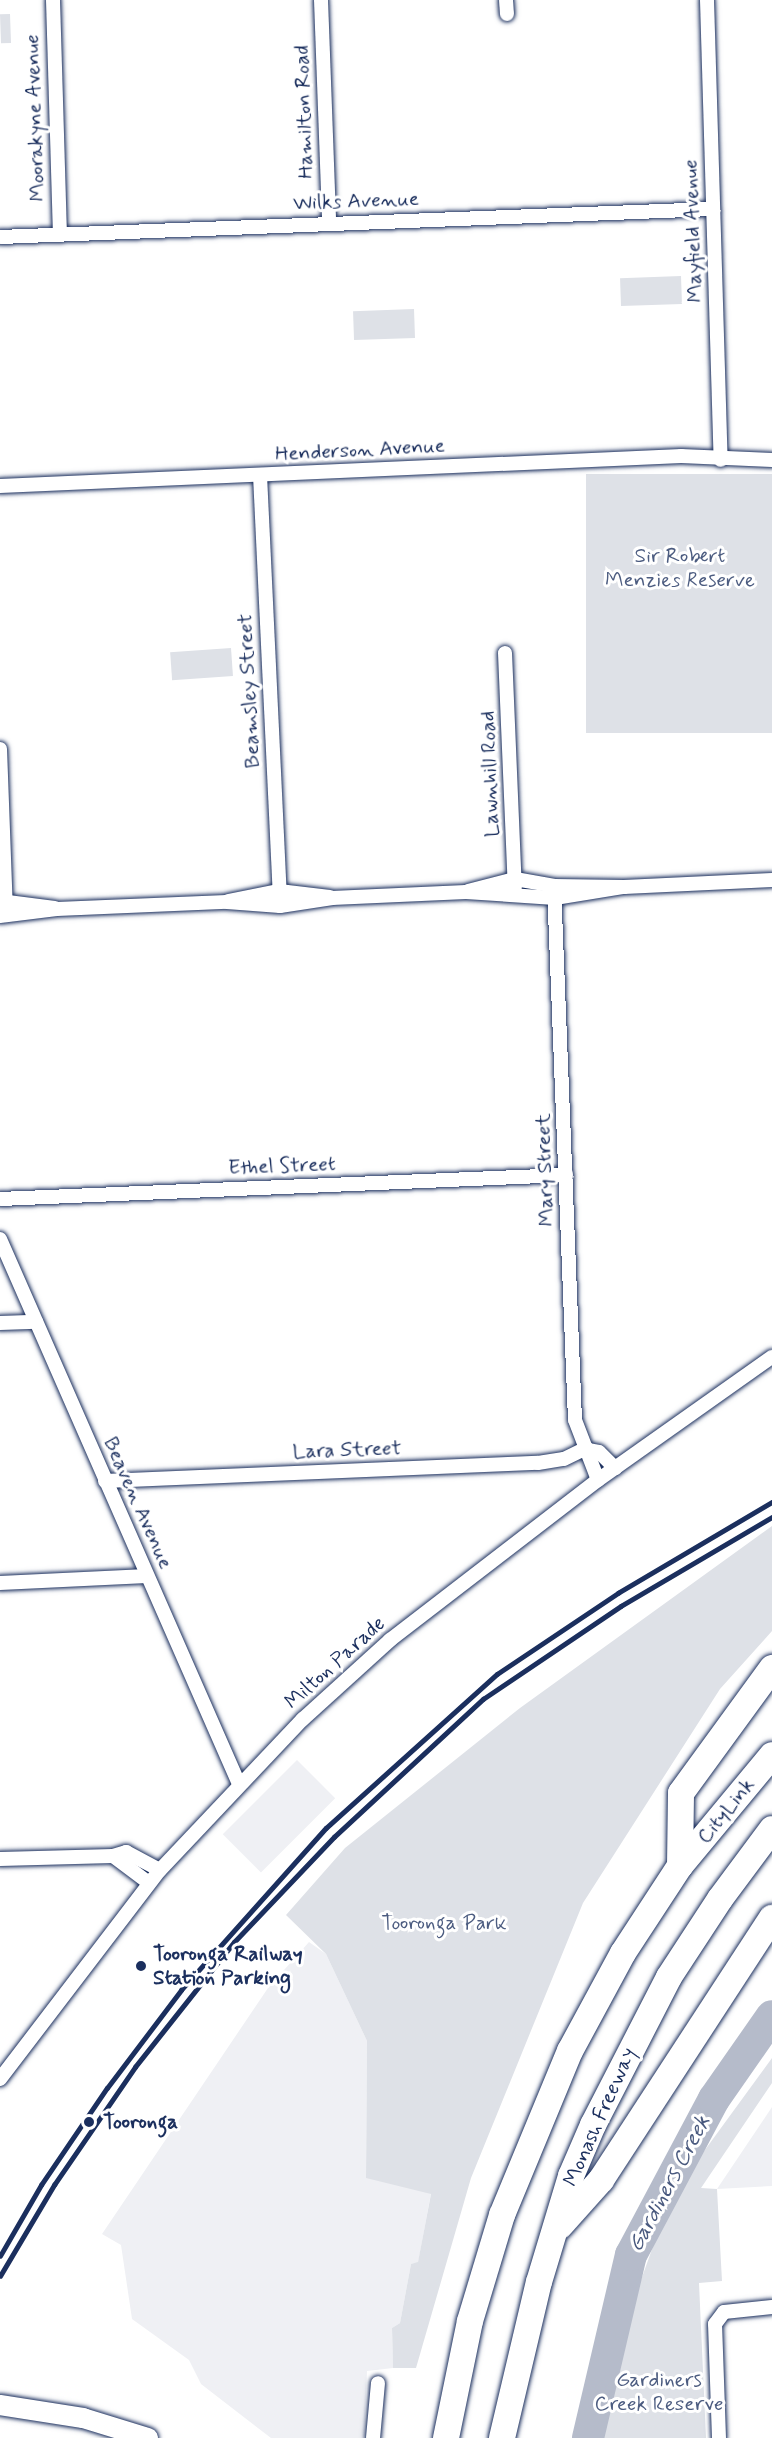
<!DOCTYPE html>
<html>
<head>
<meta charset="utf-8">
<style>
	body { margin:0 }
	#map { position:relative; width:772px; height:2438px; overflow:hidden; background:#fff; font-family:Mynerve,sans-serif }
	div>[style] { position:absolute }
	.built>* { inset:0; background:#eff0f4; transform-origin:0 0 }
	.green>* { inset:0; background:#dee1e7; transform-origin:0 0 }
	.river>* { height:32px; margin:-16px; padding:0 16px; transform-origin:16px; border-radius:16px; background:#b5bbca }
	.roads { filter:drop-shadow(0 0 2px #1b2f5e) drop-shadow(0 0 2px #1b2f5e) }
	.minor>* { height:14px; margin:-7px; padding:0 7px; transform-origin:7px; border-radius:7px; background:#fff }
	.secondary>* { height:20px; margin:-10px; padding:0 10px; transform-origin:10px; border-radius:10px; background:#fff }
	.motorway>* { height:26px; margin:-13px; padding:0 13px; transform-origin:13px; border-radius:13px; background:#fff }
	.rail>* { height:4.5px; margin:-2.25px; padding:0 2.25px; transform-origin:2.25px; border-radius:2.25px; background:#1b2f5e }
	.dots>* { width:16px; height:16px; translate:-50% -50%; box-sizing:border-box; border:3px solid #fff; border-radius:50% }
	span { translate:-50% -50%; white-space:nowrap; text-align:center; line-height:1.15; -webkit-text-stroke:6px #fff; paint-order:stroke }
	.street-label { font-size:21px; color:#1b2f5e }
	.park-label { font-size:21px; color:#4c5c80 }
	.poi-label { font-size:21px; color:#1b2f5e; font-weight:700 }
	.left { translate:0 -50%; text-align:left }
	.water-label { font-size:22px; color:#49597e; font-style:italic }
</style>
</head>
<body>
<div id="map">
	<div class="built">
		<i style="left:297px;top:1760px;width:54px;height:105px;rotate:45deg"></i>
		<i style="clip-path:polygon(309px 1942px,326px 1954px,367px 2041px,366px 2177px,431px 2193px,418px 2263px,411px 2264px,400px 2323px,392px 2328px,393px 2368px,367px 2371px,364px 2438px,271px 2438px,201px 2384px,189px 2360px,132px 2319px,121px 2245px,102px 2234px,268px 1988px)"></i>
		<i style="clip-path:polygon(772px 2107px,772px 2186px,717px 2189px)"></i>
	</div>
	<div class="green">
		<i style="left:10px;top:14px;width:29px;height:10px;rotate:88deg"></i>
		<i style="left:681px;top:276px;width:28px;height:61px;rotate:88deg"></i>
		<i style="left:414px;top:309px;width:29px;height:61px;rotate:88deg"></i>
		<i style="left:772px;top:474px;width:259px;height:186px;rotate:90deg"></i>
		<i style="left:231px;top:648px;width:28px;height:61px;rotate:86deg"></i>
		<i style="clip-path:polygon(772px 1526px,772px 1631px,720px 1689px,583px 1903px,471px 2178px,416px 2368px,393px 2368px,392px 2328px,400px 2323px,411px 2264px,418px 2262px,431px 2194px,366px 2178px,367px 2041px,326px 1954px,286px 1915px,345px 1848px,520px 1708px)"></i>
		<i style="clip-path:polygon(772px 2058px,772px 2083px,701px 2188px,717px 2189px,722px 2281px,699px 2283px,706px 2438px,601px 2438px,641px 2280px,661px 2224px,702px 2154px)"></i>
	</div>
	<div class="river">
		<i style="left:588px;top:2438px;width:188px;rotate:-76.8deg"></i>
		<i style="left:631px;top:2255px;width:177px;rotate:-62deg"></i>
		<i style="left:714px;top:2099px;width:101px;rotate:-55.1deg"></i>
	</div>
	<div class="roads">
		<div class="minor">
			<i style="left:53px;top:0;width:235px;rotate:88.3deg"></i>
			<i style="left:321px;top:0;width:222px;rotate:87.9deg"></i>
			<i style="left:506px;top:0;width:14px;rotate:86deg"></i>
			<i style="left:707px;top:0;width:460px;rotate:88.3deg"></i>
			<i style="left:0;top:237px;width:714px;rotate:-2.25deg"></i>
			<i style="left:260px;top:475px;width:431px;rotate:87.3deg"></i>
			<i style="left:0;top:486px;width:682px;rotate:-2.52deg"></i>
			<i style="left:681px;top:456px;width:91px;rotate:2.5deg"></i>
			<i style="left:505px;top:653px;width:235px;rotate:87.6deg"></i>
			<i style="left:0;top:749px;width:166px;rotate:87.9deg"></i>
			<i style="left:554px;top:886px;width:534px;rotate:87.75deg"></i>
			<i style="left:575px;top:1420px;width:64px;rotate:69deg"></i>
			<i style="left:468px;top:891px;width:49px;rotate:-14.3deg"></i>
			<i style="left:515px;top:879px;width:40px;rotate:10deg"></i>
			<i style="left:554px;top:886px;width:70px;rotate:0.8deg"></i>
			<i style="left:624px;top:887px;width:148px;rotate:-2.7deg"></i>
			<i style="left:0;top:901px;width:55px;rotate:7.3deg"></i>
			<i style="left:228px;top:901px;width:52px;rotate:-11.1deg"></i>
			<i style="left:279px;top:891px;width:51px;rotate:6.7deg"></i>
			<i style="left:0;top:916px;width:57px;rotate:-7deg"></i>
			<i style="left:57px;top:909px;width:170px;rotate:-2.4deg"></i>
			<i style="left:227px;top:902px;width:53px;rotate:4.3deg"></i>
			<i style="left:280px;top:906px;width:53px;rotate:-8.7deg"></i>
			<i style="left:332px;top:898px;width:134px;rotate:-2.6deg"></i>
			<i style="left:466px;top:892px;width:89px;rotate:3.9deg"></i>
			<i style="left:555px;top:898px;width:70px;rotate:-9.1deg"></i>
			<i style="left:0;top:1199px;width:567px;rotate:-2.43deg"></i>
			<i style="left:0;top:1239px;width:595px;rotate:66.32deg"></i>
			<i style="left:0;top:1323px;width:36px;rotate:-2deg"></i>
			<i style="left:588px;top:1450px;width:11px;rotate:10deg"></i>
			<i style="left:599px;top:1452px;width:23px;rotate:45deg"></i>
			<i style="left:105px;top:1481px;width:433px;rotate:-2.4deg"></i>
			<i style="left:538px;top:1463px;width:26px;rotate:-9deg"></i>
			<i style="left:564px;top:1459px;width:25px;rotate:-26deg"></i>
			<i style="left:0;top:1583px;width:147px;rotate:-2.7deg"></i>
			<i style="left:113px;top:1856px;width:45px;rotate:36.9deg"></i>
			<i style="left:0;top:1859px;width:113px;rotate:-1.5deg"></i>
			<i style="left:113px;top:1856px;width:14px;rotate:-17deg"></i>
			<i style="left:126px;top:1852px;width:38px;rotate:28deg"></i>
			<i style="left:0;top:2079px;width:263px;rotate:-52.6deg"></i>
			<i style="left:160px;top:1870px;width:208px;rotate:-46.6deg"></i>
			<i style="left:303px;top:1719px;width:118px;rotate:-42.2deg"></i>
			<i style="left:390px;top:1640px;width:262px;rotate:-37.6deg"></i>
			<i style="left:598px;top:1480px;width:213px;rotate:-35.3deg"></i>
			<i style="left:373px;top:2438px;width:55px;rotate:-84.8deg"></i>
			<i style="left:719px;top:2438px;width:114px;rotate:-92deg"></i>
			<i style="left:715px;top:2324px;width:15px;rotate:-53deg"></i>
			<i style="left:724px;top:2312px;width:48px;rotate:-5.9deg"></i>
		</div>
		<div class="secondary">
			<i style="left:0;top:2405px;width:84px;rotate:8.9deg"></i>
			<i style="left:83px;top:2418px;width:68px;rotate:17.1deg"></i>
		</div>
		<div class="motorway">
			<i style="left:680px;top:1866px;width:73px;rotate:-89.2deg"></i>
			<i style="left:681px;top:1793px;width:155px;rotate:-53.9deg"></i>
			<i style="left:560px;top:2226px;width:62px;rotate:-48.3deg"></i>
			<i style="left:601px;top:2180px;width:313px;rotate:-56.9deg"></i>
			<i style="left:446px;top:2438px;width:119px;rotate:-78.4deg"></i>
			<i style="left:470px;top:2321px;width:111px;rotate:-73.2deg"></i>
			<i style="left:502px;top:2215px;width:178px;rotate:-67.5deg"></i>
			<i style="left:570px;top:2051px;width:111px;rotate:-61.6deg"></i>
			<i style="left:623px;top:1953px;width:104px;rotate:-56.8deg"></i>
			<i style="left:680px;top:1866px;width:144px;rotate:-50.3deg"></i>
			<i style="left:502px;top:2438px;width:160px;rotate:-76.7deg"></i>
			<i style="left:539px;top:2282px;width:111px;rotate:-73.2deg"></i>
			<i style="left:571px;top:2176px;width:56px;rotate:-66.7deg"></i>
			<i style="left:593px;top:2125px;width:166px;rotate:-62.8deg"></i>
			<i style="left:669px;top:1977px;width:93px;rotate:-56.8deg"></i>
			<i style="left:720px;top:1899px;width:87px;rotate:-53.4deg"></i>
		</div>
	</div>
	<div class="rail">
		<i style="left:0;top:2256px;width:82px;rotate:-60deg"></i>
		<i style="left:41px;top:2185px;width:117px;rotate:-55.8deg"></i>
		<i style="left:107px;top:2088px;width:123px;rotate:-52.9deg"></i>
		<i style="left:181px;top:1990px;width:217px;rotate:-48.2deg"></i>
		<i style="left:326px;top:1828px;width:230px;rotate:-42deg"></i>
		<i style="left:497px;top:1674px;width:146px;rotate:-33.8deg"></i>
		<i style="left:618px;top:1593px;width:179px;rotate:-30.6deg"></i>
		<i style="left:0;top:2276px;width:106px;rotate:-59.3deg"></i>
		<i style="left:54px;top:2185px;width:143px;rotate:-55.5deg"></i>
		<i style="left:135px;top:2067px;width:159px;rotate:-51.6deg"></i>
		<i style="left:234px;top:1942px;width:145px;rotate:-46.4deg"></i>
		<i style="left:334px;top:1837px;width:203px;rotate:-42.8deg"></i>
		<i style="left:483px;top:1699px;width:166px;rotate:-34deg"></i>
		<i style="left:621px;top:1606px;width:175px;rotate:-30.5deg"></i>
	</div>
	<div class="dots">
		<i style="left:141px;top:1966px;background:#1b2f5e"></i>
		<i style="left:89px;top:2122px;background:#1b2f5e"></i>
	</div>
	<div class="street-label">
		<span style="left:304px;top:112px;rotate:-92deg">Hamilton Road</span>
		<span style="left:35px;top:118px;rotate:-92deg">Moorakyne Avenue</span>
		<span style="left:356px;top:201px;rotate:-2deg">Wilks Avenue</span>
		<span style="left:693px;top:231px;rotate:-92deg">Mayfield Avenue</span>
		<span style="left:360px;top:450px;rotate:-3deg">Henderson Avenue</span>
		<span style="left:249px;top:691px;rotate:-93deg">Beamsley Street</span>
		<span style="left:490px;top:774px;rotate:-92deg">Lawnhill Road</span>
		<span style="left:282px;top:1166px;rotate:-2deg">Ethel Street</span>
		<span style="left:545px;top:1170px;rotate:-92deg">Mary Street</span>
		<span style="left:347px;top:1450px;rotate:-2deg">Lara Street</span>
		<span style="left:138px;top:1503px;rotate:66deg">Beaven Avenue</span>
		<span style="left:335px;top:1663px;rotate:-42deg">Milton Parade</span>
		<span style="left:726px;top:1811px;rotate:-51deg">CityLink</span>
		<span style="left:600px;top:2117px;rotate:-66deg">Monash Freeway</span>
	</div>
	<div class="park-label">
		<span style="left:680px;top:568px">Sir Robert<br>Menzies Reserve</span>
		<span style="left:444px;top:1923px">Tooronga Park</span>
		<span style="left:659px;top:2392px">Gardiners<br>Creek Reserve</span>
	</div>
	<div class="poi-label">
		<span class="left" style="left:153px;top:1966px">Tooronga Railway<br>Station Parking</span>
		<span class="left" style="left:103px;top:2122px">Tooronga</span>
	</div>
	<div class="water-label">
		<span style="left:670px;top:2184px;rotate:-62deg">Gardiners Creek</span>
	</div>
</div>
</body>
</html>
